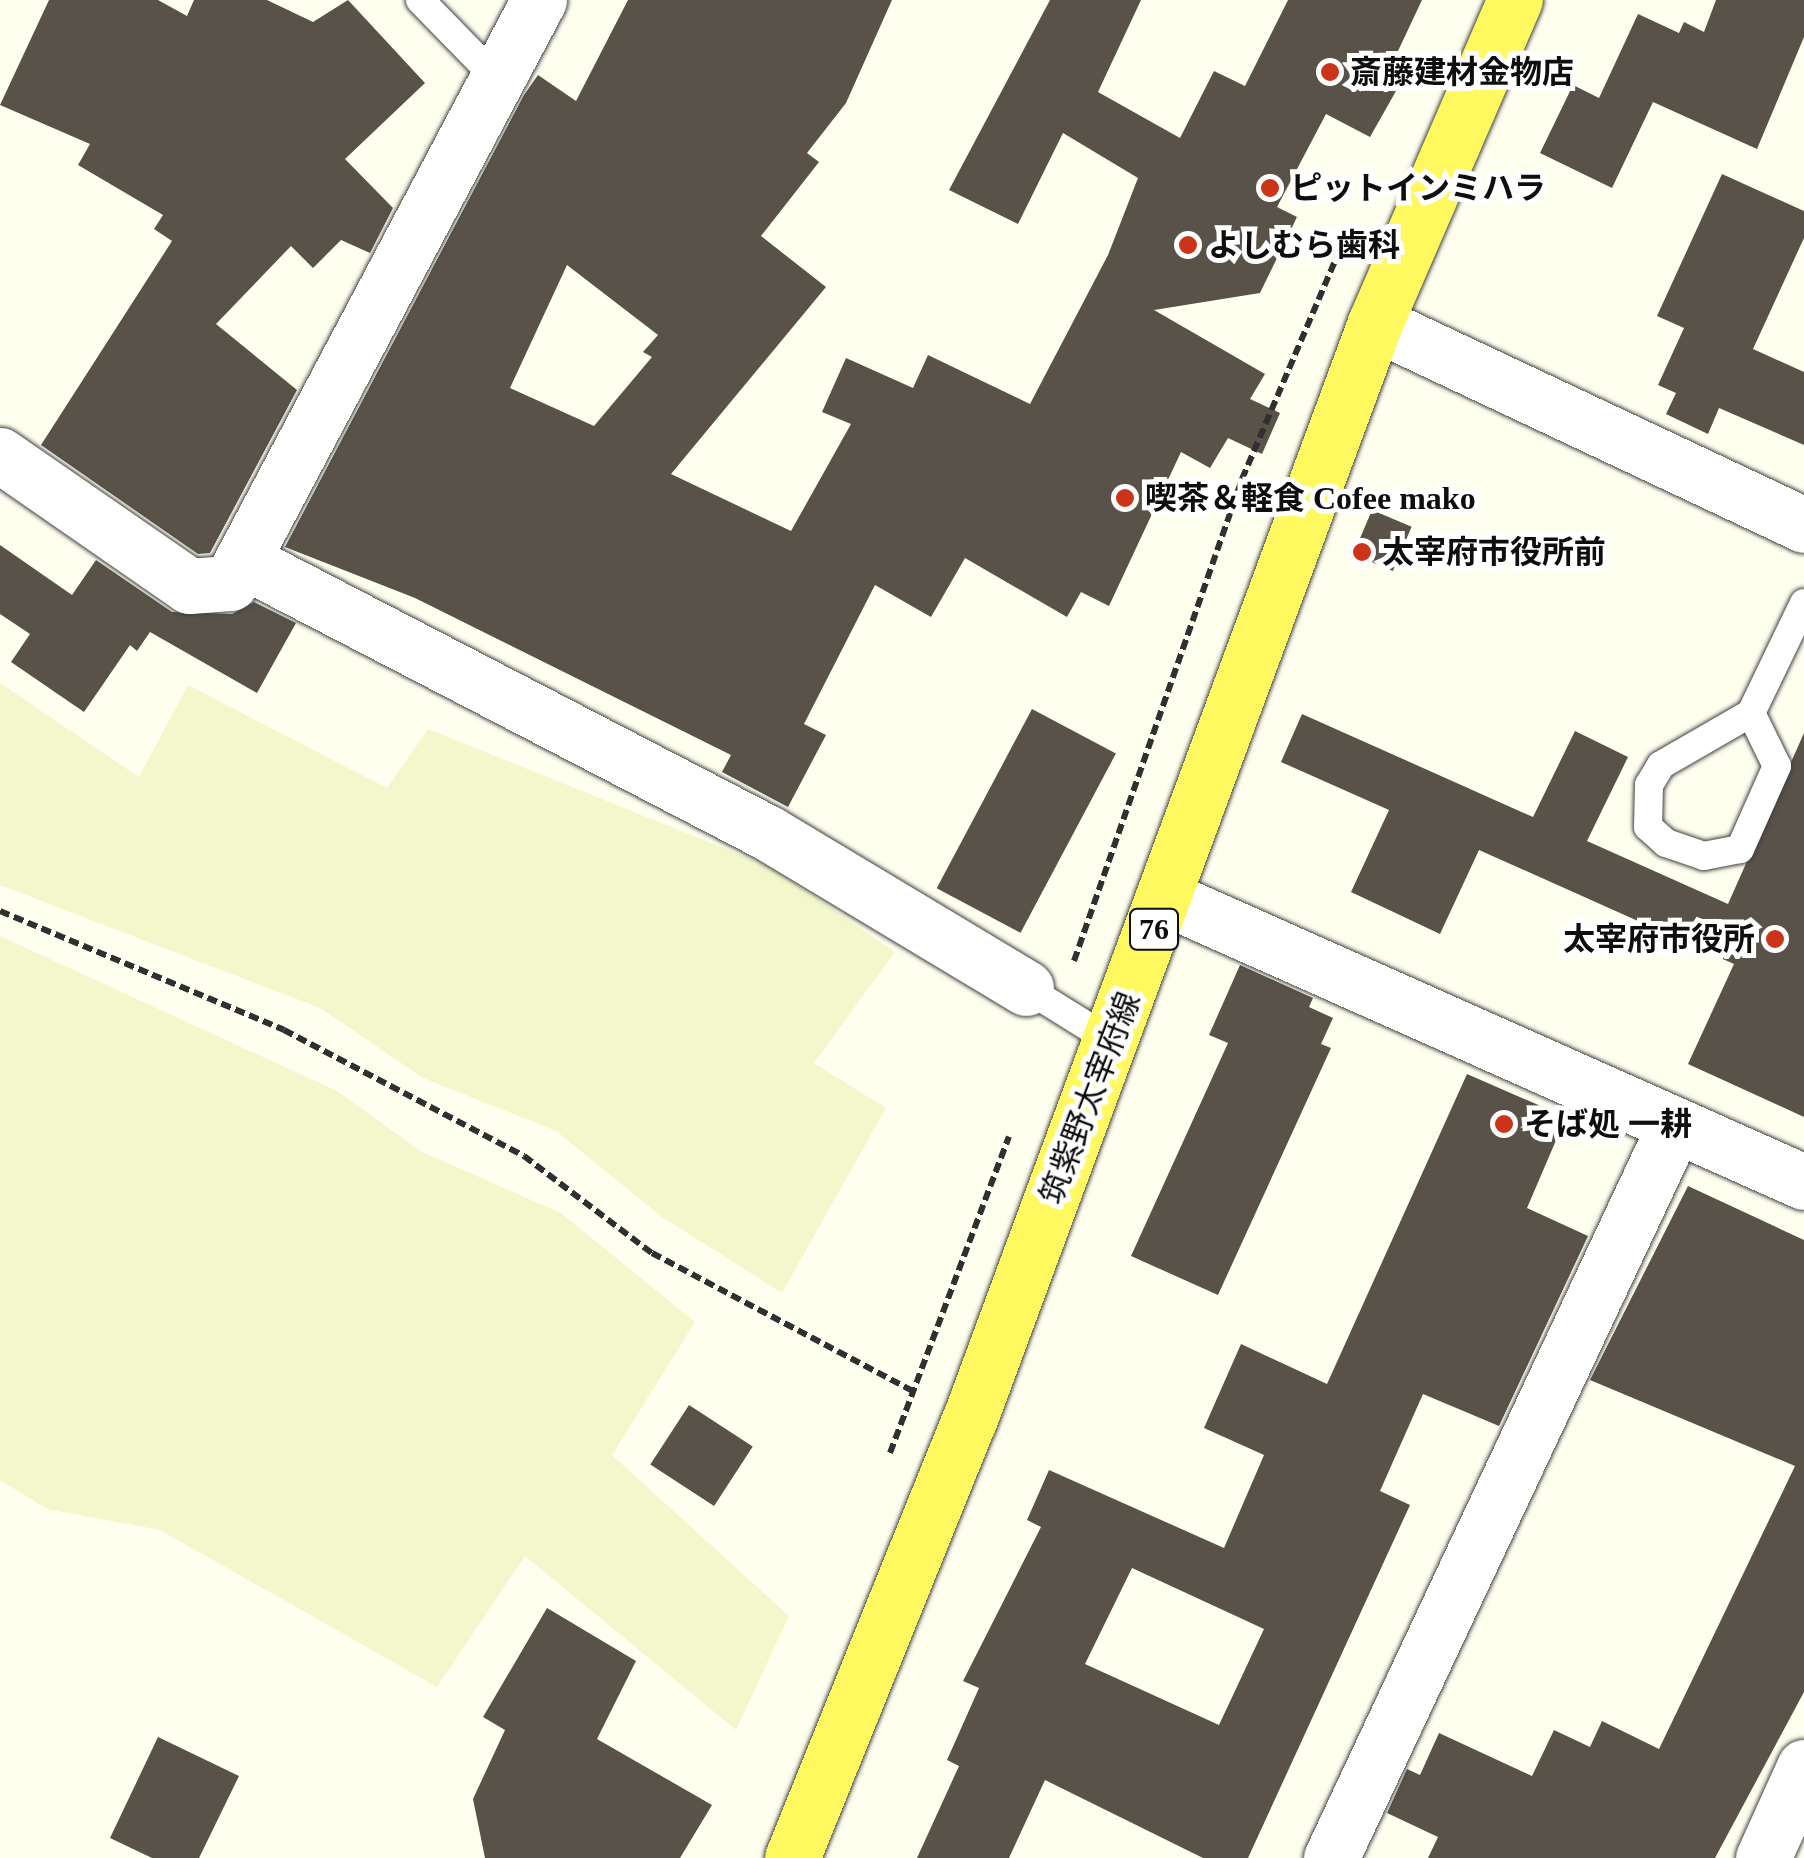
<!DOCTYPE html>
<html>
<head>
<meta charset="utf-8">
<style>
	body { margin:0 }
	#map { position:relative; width:1804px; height:1858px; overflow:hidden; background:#ffffef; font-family:"Times New Roman","Noto Sans JP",serif }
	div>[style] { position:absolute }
	.farmland>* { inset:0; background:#f3f8cc }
	.building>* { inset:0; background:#585249; transform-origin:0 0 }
	.path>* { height:6px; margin-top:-3px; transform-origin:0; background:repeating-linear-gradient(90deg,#303030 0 10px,transparent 0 15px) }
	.roads { filter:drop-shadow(0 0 2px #414141) drop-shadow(0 0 2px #414141) }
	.service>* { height:28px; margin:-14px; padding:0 14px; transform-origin:14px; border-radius:14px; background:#fff }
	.minor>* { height:55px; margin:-27.5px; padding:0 27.5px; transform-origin:27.5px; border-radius:27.5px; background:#fff }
	.primary>* { height:55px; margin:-27.5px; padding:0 27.5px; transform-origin:27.5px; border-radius:27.5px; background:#fff85f }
	.dots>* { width:28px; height:28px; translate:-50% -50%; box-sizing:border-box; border:5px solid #fff; border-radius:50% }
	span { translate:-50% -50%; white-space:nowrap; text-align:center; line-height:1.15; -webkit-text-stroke:10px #fff; paint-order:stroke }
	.shield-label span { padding:2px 8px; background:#fff; border:2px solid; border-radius:8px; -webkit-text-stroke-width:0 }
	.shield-label { font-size:30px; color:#0e0e0e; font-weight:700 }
	.poi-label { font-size:32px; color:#0e0e0e; font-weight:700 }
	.left { translate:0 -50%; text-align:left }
	.right { translate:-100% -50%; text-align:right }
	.street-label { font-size:32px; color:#0e0e0e }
</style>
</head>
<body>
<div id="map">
	<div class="farmland">
		<i style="clip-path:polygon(0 683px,139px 777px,188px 685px,387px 788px,428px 729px,771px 867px,895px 952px,814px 1063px,886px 1108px,782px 1293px,662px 1217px,556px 1131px,423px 1078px,320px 1008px,0 885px)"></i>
		<i style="clip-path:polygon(0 936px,337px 1091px,422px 1152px,561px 1213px,695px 1322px,612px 1455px,789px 1616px,736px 1730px,525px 1556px,437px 1687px,160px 1530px,47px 1509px,0 1480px)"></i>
	</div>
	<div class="building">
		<i style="clip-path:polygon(49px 0,158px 0,187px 16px,194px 0,267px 0,313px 22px,348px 0,425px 83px,345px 159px,393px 208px,370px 253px,341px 240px,313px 268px,291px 246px,216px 324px,297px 390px,210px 553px,198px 554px,41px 445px,172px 241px,154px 229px,163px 215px,78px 165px,90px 144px,0 105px)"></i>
		<i style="clip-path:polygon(evenodd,628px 0,892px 0,846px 103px,807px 153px,819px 162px,761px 236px,826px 287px,671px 474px,791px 531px,851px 424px,822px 412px,846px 358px,913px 388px,928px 355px,1030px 404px,1108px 255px,1138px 178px,1063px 133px,1018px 224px,949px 190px,1050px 0,1141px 0,1098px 92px,1180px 138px,1214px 71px,1245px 86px,1288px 0,1422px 0,1398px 51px,1409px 68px,1370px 137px,1326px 114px,1277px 207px,1297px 217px,1260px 293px,1154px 310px,1265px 374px,1250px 399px,1280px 413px,1262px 454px,1228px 438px,1210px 468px,1181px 452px,1109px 606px,1081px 592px,1067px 617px,965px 558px,931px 617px,875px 585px,804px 724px,826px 735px,788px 807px,722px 772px,731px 755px,415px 598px,285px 547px,524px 95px,538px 75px,576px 101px,628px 0,567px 265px,658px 335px,643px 352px,652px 357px,594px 426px,510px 388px,567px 265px)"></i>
		<i style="clip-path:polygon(1716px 0,1804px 0,1804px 37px,1757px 149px,1653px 102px,1612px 188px,1540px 153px,1573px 85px,1599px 98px,1638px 14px,1679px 33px,1684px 22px,1704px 32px)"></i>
		<i style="clip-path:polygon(1722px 174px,1804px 211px,1804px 238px,1753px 349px,1804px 372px,1804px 445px,1719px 408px,1708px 434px,1666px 414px,1676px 393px,1658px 385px,1684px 328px,1657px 316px)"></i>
		<i style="left:1372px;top:510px;width:43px;height:48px;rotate:23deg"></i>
		<i style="clip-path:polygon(0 545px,72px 595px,96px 560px,172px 612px,232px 614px,254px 602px,296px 623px,257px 693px,150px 632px,137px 651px,130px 645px,84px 712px,11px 662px,30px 634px,0 614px)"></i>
		<i style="left:1032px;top:709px;width:95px;height:203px;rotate:28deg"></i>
		<i style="clip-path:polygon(1302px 714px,1533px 817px,1575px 731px,1628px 757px,1587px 841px,1728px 904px,1804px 733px,1804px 1117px,1688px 1064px,1734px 964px,1479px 850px,1440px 934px,1351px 892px,1389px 810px,1281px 762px)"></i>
		<i style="clip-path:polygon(1240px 965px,1313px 998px,1309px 1007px,1333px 1018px,1321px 1044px,1331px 1048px,1218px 1295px,1131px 1256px,1228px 1043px,1209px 1035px)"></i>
		<i style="clip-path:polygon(evenodd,1467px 1074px,1566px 1117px,1527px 1208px,1588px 1236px,1499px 1426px,1423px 1394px,1380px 1491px,1410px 1505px,1248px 1858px,1203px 1858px,1045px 1780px,1009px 1858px,917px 1858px,959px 1766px,947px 1760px,979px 1688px,963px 1681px,1041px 1527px,1027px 1520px,1049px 1470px,1224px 1548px,1264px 1455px,1204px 1428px,1241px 1344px,1327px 1384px,1467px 1074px,1132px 1568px,1264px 1629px,1219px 1725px,1085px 1664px,1132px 1568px)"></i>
		<i style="clip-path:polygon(1688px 1186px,1804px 1240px,1804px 1692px,1715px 1858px,1428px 1858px,1438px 1837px,1387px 1813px,1407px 1769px,1420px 1775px,1439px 1733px,1532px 1776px,1554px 1730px,1590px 1747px,1602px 1721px,1659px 1749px,1795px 1466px,1590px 1380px)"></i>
		<i style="left:689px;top:1405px;width:76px;height:71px;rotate:33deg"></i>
		<i style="clip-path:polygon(547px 1608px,636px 1661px,597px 1739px,712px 1805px,680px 1858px,485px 1858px,473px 1799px,505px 1730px,483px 1717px)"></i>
		<i style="clip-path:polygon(158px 1737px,239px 1776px,199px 1858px,152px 1858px,110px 1838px)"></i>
	</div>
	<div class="path">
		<i style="left:0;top:911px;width:308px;rotate:22.7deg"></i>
		<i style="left:284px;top:1030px;width:271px;rotate:27.7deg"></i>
		<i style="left:524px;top:1156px;width:161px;rotate:37.2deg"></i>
		<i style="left:652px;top:1253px;width:299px;rotate:27.9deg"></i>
		<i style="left:1074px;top:961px;width:510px;rotate:-70.78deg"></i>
		<i style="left:1242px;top:479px;width:262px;rotate:-66.9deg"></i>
		<i style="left:890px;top:1453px;width:338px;rotate:-69.4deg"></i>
	</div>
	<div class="roads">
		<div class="service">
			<i style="left:420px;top:0;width:110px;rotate:45.7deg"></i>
			<i style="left:1751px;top:713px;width:59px;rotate:63.9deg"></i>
			<i style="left:1777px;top:766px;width:91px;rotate:114deg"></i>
			<i style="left:1740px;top:849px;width:37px;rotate:169deg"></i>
			<i style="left:1704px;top:856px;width:40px;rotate:-161.1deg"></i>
			<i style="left:1666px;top:843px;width:24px;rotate:-138deg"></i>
			<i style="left:1648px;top:827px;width:42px;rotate:-88.6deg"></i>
			<i style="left:1649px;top:785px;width:23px;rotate:-59deg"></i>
			<i style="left:1661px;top:765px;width:104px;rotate:-30deg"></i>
			<i style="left:1751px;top:713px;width:122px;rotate:-64.3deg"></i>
			<i style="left:1026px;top:988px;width:100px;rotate:31.9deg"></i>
		</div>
		<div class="minor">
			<i style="left:1375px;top:323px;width:474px;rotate:25.2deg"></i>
			<i style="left:0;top:455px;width:230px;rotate:34.7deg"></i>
			<i style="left:189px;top:586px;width:41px;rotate:-4.2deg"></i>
			<i style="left:230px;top:583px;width:660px;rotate:-62.08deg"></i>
			<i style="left:242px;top:560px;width:593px;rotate:27.43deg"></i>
			<i style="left:768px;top:833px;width:301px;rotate:31deg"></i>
			<i style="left:1166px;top:898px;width:698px;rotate:24deg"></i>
			<i style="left:1331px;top:1858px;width:807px;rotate:-64.86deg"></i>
			<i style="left:1763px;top:1858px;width:100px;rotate:-65.7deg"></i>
		</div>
		<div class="primary">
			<i style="left:792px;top:1858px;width:471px;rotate:-68deg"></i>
			<i style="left:969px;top:1421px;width:1171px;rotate:-69.71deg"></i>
			<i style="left:1375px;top:323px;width:352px;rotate:-66.6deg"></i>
		</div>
	</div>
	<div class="dots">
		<i style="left:1330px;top:72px;background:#cb3418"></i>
		<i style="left:1270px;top:188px;background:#cb3418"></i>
		<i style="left:1188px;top:245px;background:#cb3418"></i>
		<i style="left:1125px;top:498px;background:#cb3418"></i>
		<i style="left:1362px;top:552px;background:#cb3418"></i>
		<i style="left:1775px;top:939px;background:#cb3418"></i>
		<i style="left:1504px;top:1124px;background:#cb3418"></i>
	</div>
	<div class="shield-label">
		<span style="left:1154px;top:929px">76</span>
	</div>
	<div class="poi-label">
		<span class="left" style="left:1350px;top:72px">斎藤建材金物店</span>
		<span class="left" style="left:1290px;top:188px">ピットインミハラ</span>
		<span class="left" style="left:1208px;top:245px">よしむら歯科</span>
		<span class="left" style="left:1145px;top:498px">喫茶＆軽食 Cofee mako</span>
		<span class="left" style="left:1382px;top:552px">太宰府市役所前</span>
		<span class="right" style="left:1755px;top:939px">太宰府市役所</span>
		<span class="left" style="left:1524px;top:1124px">そば処 一耕</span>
	</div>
	<div class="street-label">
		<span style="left:1090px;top:1098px;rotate:-69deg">筑紫野太宰府線</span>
	</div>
</div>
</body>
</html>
